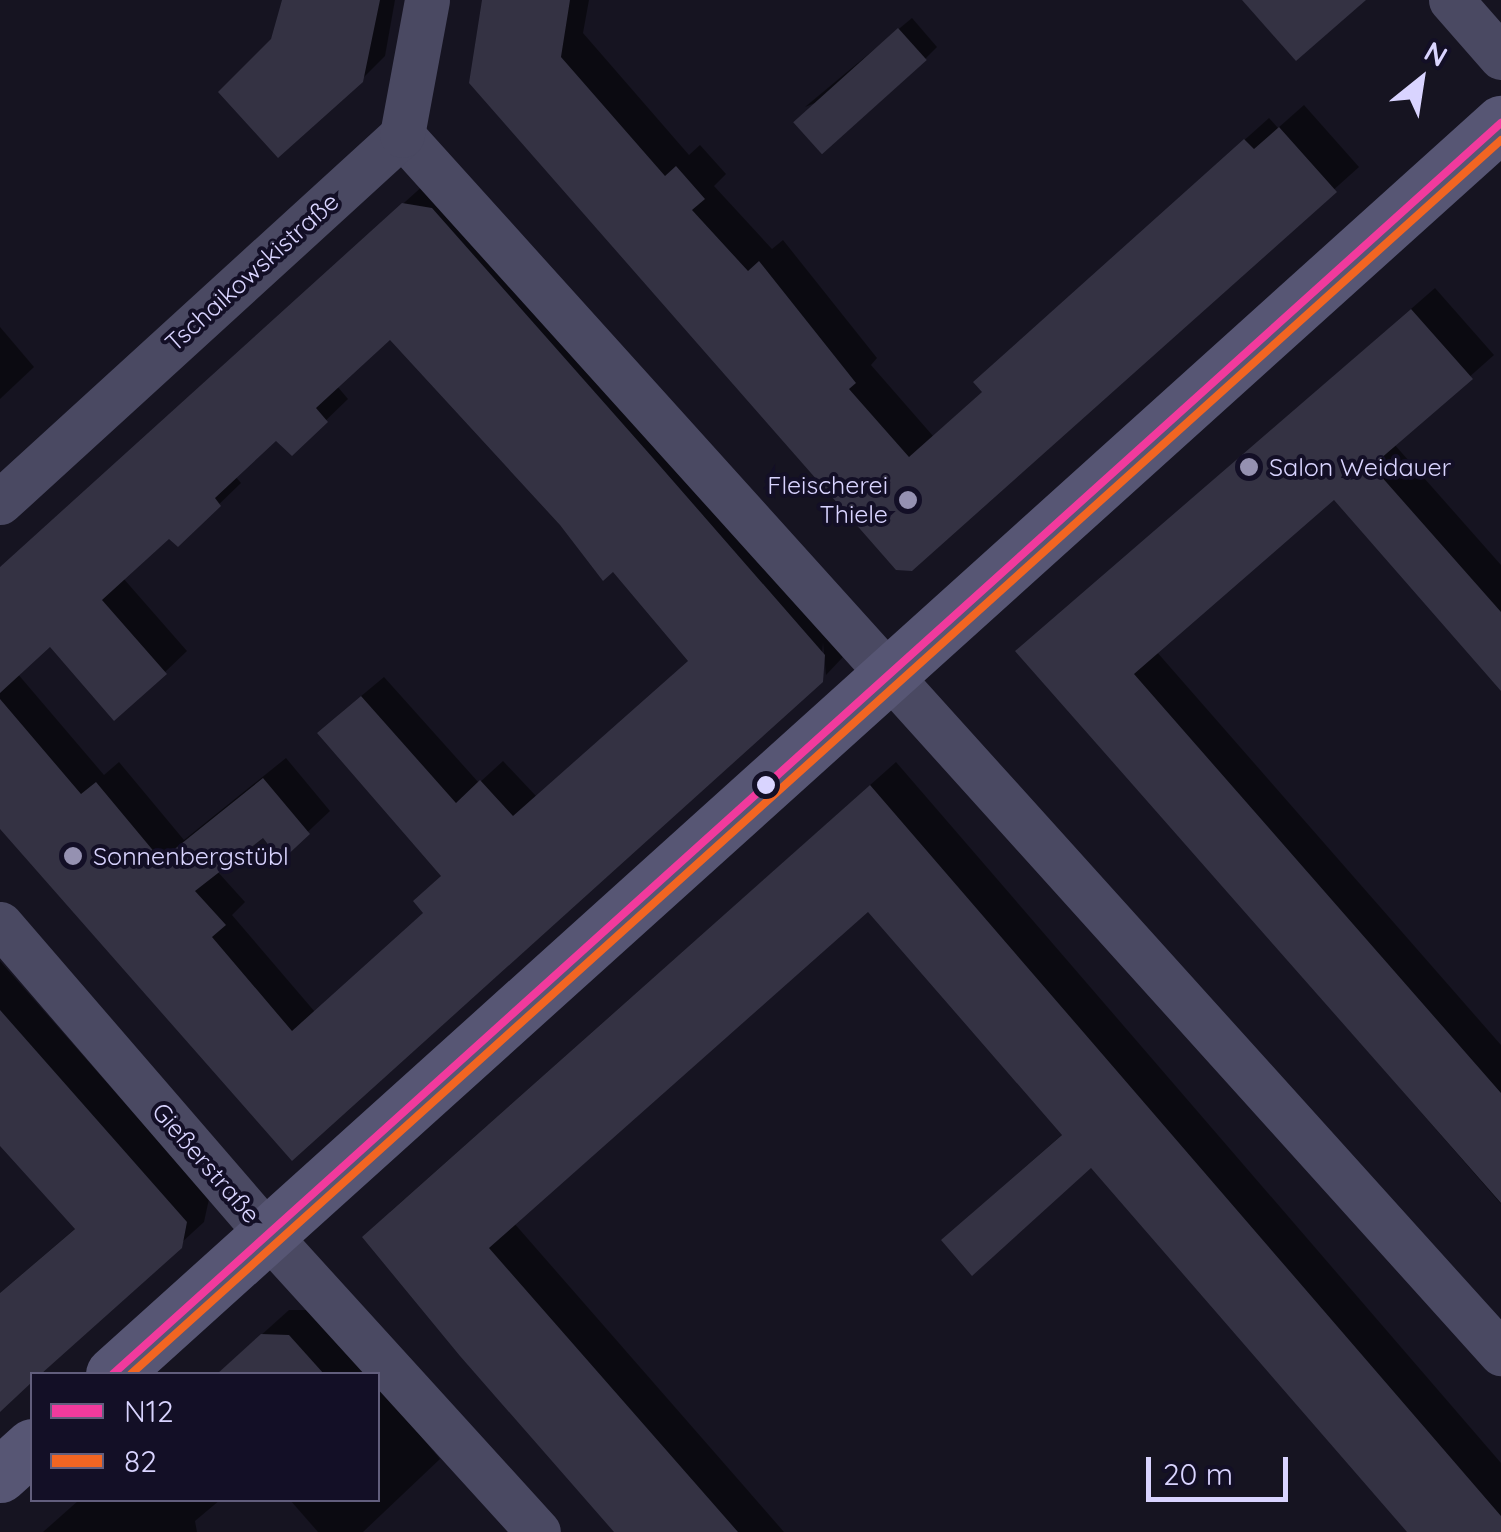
<!DOCTYPE html>
<html>
<head>
<meta charset="utf-8">
<style>
	body { margin:0 }
	#map { position:relative; width:1501px; height:1532px; overflow:hidden; background:#161421; font-family:Quicksand,sans-serif }
	div>[style] { position:absolute }
	.shadow>* { inset:0; background:#0007 }
	.building>* { inset:0; background:#343243; transform-origin:0 0 }
	.street>* { height:45px; margin:-22.5px; padding:0 22.5px; transform-origin:22.5px; border-radius:22.5px; background:#4a4962 }
	.secondary>* { height:55px; margin:-27.5px; padding:0 27.5px; transform-origin:27.5px; border-radius:27.5px; background:#575674 }
	.bus-1>* { height:8px; margin:-4px; padding:0 4px; transform-origin:4px; border-radius:4px; background:#f13a9d }
	.bus-2>* { height:8px; margin:-4px; padding:0 4px; transform-origin:4px; border-radius:4px; background:#f26522 }
	.dots>* { width:28px; height:28px; translate:-50% -50%; box-sizing:border-box; border:5px solid #130f26; border-radius:50% }
	span { translate:-50% -50%; white-space:nowrap; text-align:center; line-height:1.15; -webkit-text-stroke:8px #130f26; paint-order:stroke }
	.street-label { font-size:25px; color:#d9d4ff }
	.poi-label { font-size:25px; color:#d9d4ff }
	.left { translate:0 -50%; text-align:left }
	.right { translate:-100% -50%; text-align:right }
	.legend { position:absolute; left:30px; top:1372px; width:350px; height:130px; box-sizing:border-box; background:#130f26; border:2px solid #625e7d; margin:0; padding:12px 18px; list-style:none; font-size:30px; color:#d9d4ff }
	.legend li { display:flex; align-items:center; gap:20px; height:50px }
	.legend b { width:50px; border:2px solid #625e7d }
	.north { position:absolute; left:1371px; top:30px; width:100px; height:100px; -webkit-text-stroke:8px #130f26; paint-order:stroke; rotate:30deg; font-size:28px; font-weight:700; line-height:40px; text-align:center; color:#d9d4ff }
	.north::after { content:''; display:block; margin:auto; width:35px; height:45px; background:#d9d4ff; clip-path:polygon(50% 0,100% 100%,50% 72%,0 100%) }
	.scale { position:absolute; left:1146px; top:1457px; width:142px; height:45px; box-sizing:border-box; border:5px solid #d9d4ff; border-top:0; padding-left:12px; font-size:30px; line-height:35px; white-space:nowrap; color:#d9d4ff; -webkit-text-stroke:8px #130f26; paint-order:stroke }
</style>
</head>
<body>
<div id="map">
	<div class="shadow">
		<i style="clip-path:polygon(285px 0,395px 0,385px 56px,361px 80px,273px 41px)"></i>
		<i style="clip-path:polygon(485px 0,589px 0,583px 33px,689px 155px,700px 145px,726px 174px,714px 186px,772px 249px,783px 240px,877px 358px,871px 365px,933px 436px,984px 391px,1000px 359px,1269px 118px,1278px 128px,1304px 105px,1359px 167px,911px 569px)"></i>
		<i style="clip-path:polygon(912px 18px,937px 47px,925px 59px,805px 107px)"></i>
		<i style="clip-path:polygon(evenodd,426px 183px,843px 657px,826px 675px,823px 643px,820px 680px,293px 1158px,0 825px,0 568px,426px 183px,390px 336px,562px 523px,613px 568px,691px 660px,536px 796px,503px 761px,479px 783px,384px 677px,342px 712px,321px 733px,443px 875px,426px 912px,315px 1012px,232px 915px,245px 902px,217px 871px,263px 834px,281px 857px,330px 811px,286px 758px,184px 840px,119px 762px,104px 775px,17px 673px,50px 644px,165px 672px,187px 651px,123px 578px,170px 535px,178px 544px,241px 483px,235px 476px,276px 437px,292px 453px,348px 399px,337px 386px,390px 336px)"></i>
		<i style="clip-path:polygon(1435px 288px,1494px 355px,1394px 444px,1501px 565px,1501px 664px,1334px 496px,1156px 651px,1501px 1045px,1501px 1204px,1019px 651px)"></i>
		<i style="clip-path:polygon(0 327px,34px 367px,0 399px)"></i>
		<i style="clip-path:polygon(896px 762px,1501px 1463px,1501px 1532px,1410px 1532px,1091px 1165px,969px 1216px,1064px 1133px,868px 908px,514px 1223px,784px 1532px,620px 1532px,390px 1212px)"></i>
		<i style="clip-path:polygon(0 961px,209px 1199px,204px 1222px,0 1409px,0 1293px,77px 1227px,0 1144px)"></i>
		<i style="clip-path:polygon(289px 1310px,315px 1310px,369px 1374px,218px 1374px)"></i>
		<i style="clip-path:polygon(378px 1385px,440px 1459px,363px 1532px,318px 1532px,290px 1500px,378px 1500px)"></i>
		<i style="clip-path:polygon(79px 1500px,220px 1500px,195px 1521px,197px 1532px,43px 1532px)"></i>
	</div>
	<div class="building">
		<i style="clip-path:polygon(282px 0,380px 0,363px 82px,278px 158px,218px 92px,271px 39px)"></i>
		<i style="clip-path:polygon(482px 0,570px 0,561px 57px,665px 176px,676px 166px,705px 199px,692px 210px,748px 271px,759px 261px,856px 383px,849px 389px,909px 457px,982px 392px,973px 382px,1244px 139px,1254px 149px,1279px 127px,1337px 192px,912px 571px,896px 570px,469px 83px)"></i>
		<i style="clip-path:polygon(1242px 0,1366px 0,1296px 61px)"></i>
		<i style="left:898px;top:28px;width:43px;height:141px;rotate:48deg"></i>
		<i style="clip-path:polygon(402px 203px,432px 208px,653px 458px,825px 655px,823px 682px,292px 1161px,0 829px,0 699px,81px 794px,96px 782px,161px 860px,263px 778px,310px 834px,281px 861px,263px 838px,195px 891px,226px 925px,212px 937px,292px 1031px,423px 913px,413px 901px,441px 876px,317px 733px,361px 696px,456px 803px,480px 780px,513px 816px,688px 661px,613px 572px,603px 581px,560px 525px,390px 340px,316px 408px,328px 422px,292px 456px,276px 441px,215px 498px,221px 506px,178px 547px,169px 539px,102px 600px,167px 674px,114px 721px,50px 647px,0 693px,0 567px)"></i>
		<i style="clip-path:polygon(1411px 309px,1473px 379px,1372px 466px,1501px 612px,1501px 691px,1334px 500px,1134px 674px,1501px 1093px,1501px 1203px,1015px 651px)"></i>
		<i style="clip-path:polygon(870px 785px,1501px 1516px,1501px 1532px,1407px 1532px,1091px 1168px,972px 1276px,941px 1240px,1062px 1135px,868px 912px,489px 1248px,738px 1532px,614px 1532px,460px 1356px,362px 1237px)"></i>
		<i style="clip-path:polygon(0 1010px,187px 1222px,182px 1248px,41px 1374px,32px 1374px,32px 1382px,0 1412px,0 1293px,75px 1229px,0 1146px)"></i>
		<i style="clip-path:polygon(261px 1334px,289px 1335px,324px 1374px,217px 1374px)"></i>
	</div>
	<div class="street">
		<i style="left:1451px;top:0;width:76px;rotate:48.7deg"></i>
		<i style="left:402px;top:135px;width:1641px;rotate:47.94deg"></i>
		<i style="left:0;top:502px;width:544px;rotate:-42.39deg"></i>
		<i style="left:402px;top:135px;width:137px;rotate:-79.5deg"></i>
		<i style="left:0;top:924px;width:411px;rotate:49.2deg"></i>
		<i style="left:268px;top:1235px;width:401px;rotate:47.7deg"></i>
	</div>
	<div class="secondary">
		<i style="left:113px;top:1374px;width:1869px;rotate:-42.03deg"></i>
		<i style="left:0;top:1475px;width:43px;rotate:-42.2deg"></i>
	</div>
	<div class="bus-1">
		<i style="left:113px;top:1374px;width:1869px;rotate:-42.03deg"></i>
	</div>
	<div class="bus-2">
		<i style="left:131px;top:1374px;width:1844px;rotate:-42.01deg"></i>
	</div>
	<div class="dots">
		<i style="left:1249px;top:467px;background:#9591b1"></i>
		<i style="left:908px;top:500px;background:#9591b1"></i>
		<i style="left:766px;top:785px;background:#d9d4ff"></i>
		<i style="left:73px;top:856px;background:#9591b1"></i>
	</div>
	<div class="street-label">
		<span style="left:252px;top:272px;rotate:-42deg">Tschaikowskistraße</span>
		<span style="left:206px;top:1163px;rotate:49deg">Gießerstraße</span>
	</div>
	<div class="poi-label">
		<span class="left" style="left:1269px;top:467px">Salon Weidauer</span>
		<span class="right" style="left:888px;top:500px">Fleischerei<br>Thiele</span>
		<span class="left" style="left:93px;top:856px">Sonnenbergstübl</span>
	</div>
	<ul class="legend">
	<li><b style="height:12px;background:#f13a9d"></b>N12</li>
	<li><b style="height:12px;background:#f26522"></b>82</li>
	</ul>
	<div class="north">N</div>
	<div class="scale">20 m</div>
</div>
</body>
</html>
